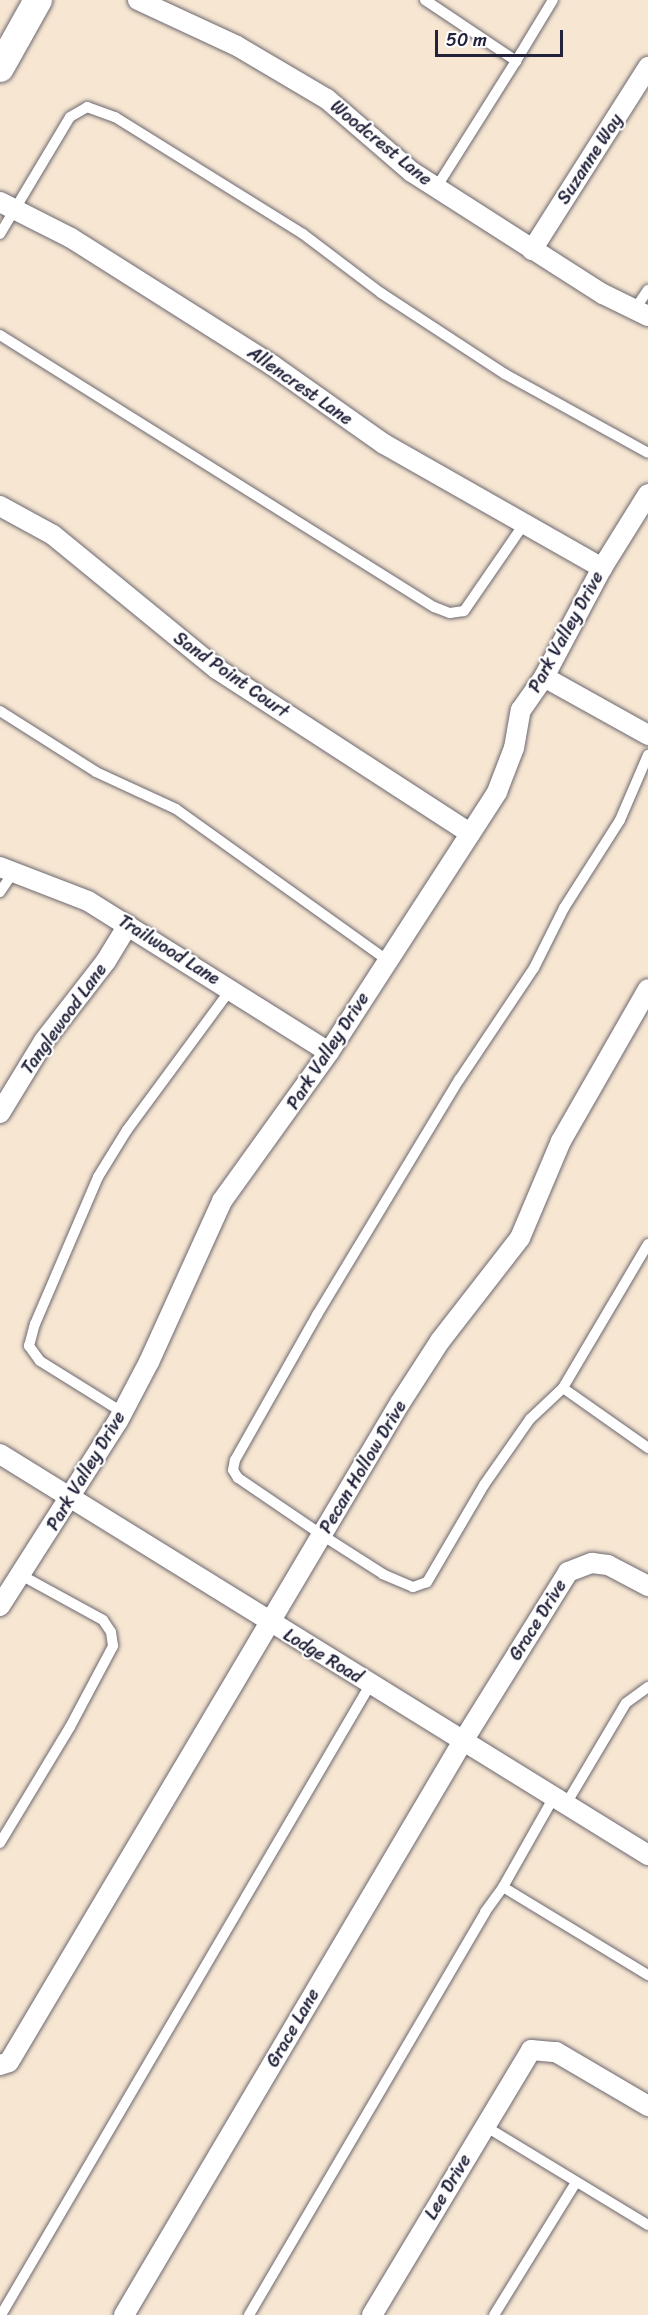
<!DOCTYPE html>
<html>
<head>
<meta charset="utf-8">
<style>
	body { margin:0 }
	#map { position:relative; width:648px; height:2315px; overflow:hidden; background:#f7e7d2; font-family:Sriracha,sans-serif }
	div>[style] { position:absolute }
	.roads { filter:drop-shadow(0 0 2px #6d6770) drop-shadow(0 0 2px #6d6770) }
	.lane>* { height:10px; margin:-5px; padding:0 5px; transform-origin:5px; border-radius:5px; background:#fff }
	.street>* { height:20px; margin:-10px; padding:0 10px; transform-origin:10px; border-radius:10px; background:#fff }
	.secondary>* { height:28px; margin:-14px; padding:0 14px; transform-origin:14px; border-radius:14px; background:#fff }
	span { translate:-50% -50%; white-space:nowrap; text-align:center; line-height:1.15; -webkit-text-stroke:4.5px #fff; paint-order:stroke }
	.street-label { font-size:18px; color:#22223b }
	.scale { position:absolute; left:435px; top:30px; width:128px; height:27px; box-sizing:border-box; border:3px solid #22223b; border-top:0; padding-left:8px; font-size:18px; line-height:21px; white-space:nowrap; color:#22223b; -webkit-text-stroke:4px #fff; paint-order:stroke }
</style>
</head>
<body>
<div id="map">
	<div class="roads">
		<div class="lane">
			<i style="left:425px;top:0;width:110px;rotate:33.8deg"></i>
			<i style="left:516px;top:61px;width:150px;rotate:122.2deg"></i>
			<i style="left:516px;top:61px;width:71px;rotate:-58.8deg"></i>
			<i style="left:0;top:234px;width:136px;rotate:-59.1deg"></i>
			<i style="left:70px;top:117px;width:20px;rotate:-30deg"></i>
			<i style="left:87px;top:107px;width:30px;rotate:20deg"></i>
			<i style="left:115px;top:117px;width:221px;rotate:31.9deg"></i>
			<i style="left:303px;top:234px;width:98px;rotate:37.1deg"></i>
			<i style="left:381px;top:293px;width:148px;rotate:33.2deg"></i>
			<i style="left:505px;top:374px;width:163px;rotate:28.9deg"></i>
			<i style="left:635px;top:309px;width:23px;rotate:-56deg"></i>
			<i style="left:0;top:335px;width:512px;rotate:32.08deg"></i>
			<i style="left:434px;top:607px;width:17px;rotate:21deg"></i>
			<i style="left:450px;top:613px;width:14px;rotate:-8deg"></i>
			<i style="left:464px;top:611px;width:106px;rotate:-55.4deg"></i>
			<i style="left:0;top:711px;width:114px;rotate:32.4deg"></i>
			<i style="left:96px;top:772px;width:88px;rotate:24.8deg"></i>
			<i style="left:176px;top:809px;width:259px;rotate:35.6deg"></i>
			<i style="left:0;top:892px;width:22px;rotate:-56deg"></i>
			<i style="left:648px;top:1244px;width:167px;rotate:120.6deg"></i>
			<i style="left:563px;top:1388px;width:104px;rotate:35.2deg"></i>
			<i style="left:563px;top:1388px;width:45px;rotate:136.8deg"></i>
			<i style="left:530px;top:1419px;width:80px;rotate:124.9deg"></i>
			<i style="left:484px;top:1485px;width:113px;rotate:120.4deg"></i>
			<i style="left:427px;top:1582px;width:15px;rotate:160deg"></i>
			<i style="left:413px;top:1587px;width:33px;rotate:-157deg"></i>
			<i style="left:383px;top:1574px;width:72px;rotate:-147.4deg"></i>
			<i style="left:322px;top:1535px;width:102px;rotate:-145.8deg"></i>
			<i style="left:238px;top:1478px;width:9px;rotate:-122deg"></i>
			<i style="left:233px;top:1470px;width:10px;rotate:-79deg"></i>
			<i style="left:235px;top:1460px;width:167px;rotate:-60.5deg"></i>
			<i style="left:317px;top:1315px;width:275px;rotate:-58.9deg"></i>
			<i style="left:459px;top:1080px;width:135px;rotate:-56.2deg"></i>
			<i style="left:534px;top:968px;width:67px;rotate:-63.4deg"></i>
			<i style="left:564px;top:908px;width:104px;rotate:-57.5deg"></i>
			<i style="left:620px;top:820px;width:71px;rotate:-66.7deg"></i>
			<i style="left:122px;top:1412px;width:97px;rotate:-148.1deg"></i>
			<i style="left:40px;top:1361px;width:19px;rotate:-126deg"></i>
			<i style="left:29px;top:1346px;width:23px;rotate:-75deg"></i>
			<i style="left:35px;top:1324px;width:160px;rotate:-66.8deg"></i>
			<i style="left:98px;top:1177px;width:55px;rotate:-58.3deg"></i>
			<i style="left:127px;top:1130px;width:175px;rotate:-53.6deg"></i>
			<i style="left:566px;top:1804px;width:117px;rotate:-59.3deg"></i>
			<i style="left:626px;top:1703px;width:27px;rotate:-36deg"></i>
			<i style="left:0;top:1843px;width:135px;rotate:-58.9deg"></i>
			<i style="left:70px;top:1727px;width:92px;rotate:-62deg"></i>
			<i style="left:113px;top:1646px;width:14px;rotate:-98deg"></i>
			<i style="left:111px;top:1632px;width:14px;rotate:-124deg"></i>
			<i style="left:103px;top:1620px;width:96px;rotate:-151.3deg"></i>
			<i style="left:503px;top:1887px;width:103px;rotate:-60.5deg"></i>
			<i style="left:485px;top:2126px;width:191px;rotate:31.3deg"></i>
			<i style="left:1px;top:2315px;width:730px;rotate:-59.64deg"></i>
			<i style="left:249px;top:2315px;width:467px;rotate:-59.6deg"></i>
			<i style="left:485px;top:1912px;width:31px;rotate:-54deg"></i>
			<i style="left:503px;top:1887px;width:170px;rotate:31.3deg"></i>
			<i style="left:494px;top:2315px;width:156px;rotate:-58.3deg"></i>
		</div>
		<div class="street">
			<i style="left:138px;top:0;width:109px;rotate:24.9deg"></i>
			<i style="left:237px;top:46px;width:104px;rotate:30.5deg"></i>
			<i style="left:327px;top:99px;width:112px;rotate:40.7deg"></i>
			<i style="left:412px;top:172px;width:227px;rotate:32.6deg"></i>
			<i style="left:603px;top:294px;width:50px;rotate:26.1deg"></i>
			<i style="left:0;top:202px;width:80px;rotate:26.9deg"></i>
			<i style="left:71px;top:238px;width:238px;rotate:32.3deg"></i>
			<i style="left:272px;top:365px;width:137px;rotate:35.2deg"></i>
			<i style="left:384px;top:444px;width:251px;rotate:29.6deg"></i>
			<i style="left:532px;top:250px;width:217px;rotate:-57.6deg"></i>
			<i style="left:0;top:506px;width:60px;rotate:28.7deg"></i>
			<i style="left:53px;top:535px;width:212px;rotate:39.3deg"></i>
			<i style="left:217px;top:669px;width:302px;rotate:33deg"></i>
			<i style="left:544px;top:677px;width:119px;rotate:29.1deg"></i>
			<i style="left:0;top:867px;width:94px;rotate:21.1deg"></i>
			<i style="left:88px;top:901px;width:284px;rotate:32.1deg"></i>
			<i style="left:0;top:1113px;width:84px;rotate:-58.6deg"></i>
			<i style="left:44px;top:1041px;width:101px;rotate:-52.2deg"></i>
			<i style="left:106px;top:961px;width:42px;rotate:-58.6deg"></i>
			<i style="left:0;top:1454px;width:762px;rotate:31.75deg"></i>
			<i style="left:0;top:1606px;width:219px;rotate:-57.5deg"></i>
			<i style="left:118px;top:1421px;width:67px;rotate:-62.3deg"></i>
			<i style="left:149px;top:1362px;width:177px;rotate:-65.6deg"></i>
			<i style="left:222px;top:1201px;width:183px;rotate:-54.3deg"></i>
			<i style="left:329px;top:1052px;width:310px;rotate:-57.1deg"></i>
			<i style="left:497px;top:792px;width:47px;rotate:-68.9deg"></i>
			<i style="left:514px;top:748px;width:39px;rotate:-80deg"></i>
			<i style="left:521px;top:710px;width:40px;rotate:-55.1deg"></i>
			<i style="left:544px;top:677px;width:123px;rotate:-62deg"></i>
			<i style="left:602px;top:568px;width:87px;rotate:-58.1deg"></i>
			<i style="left:0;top:2065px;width:9px;rotate:-18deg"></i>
			<i style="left:9px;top:2062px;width:766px;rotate:-59.32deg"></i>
			<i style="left:400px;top:1403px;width:74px;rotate:-57.2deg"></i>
			<i style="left:440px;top:1341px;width:130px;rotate:-52.2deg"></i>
			<i style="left:520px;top:1238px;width:105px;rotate:-67.1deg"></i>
			<i style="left:561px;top:1141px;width:175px;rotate:-60.2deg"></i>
			<i style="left:124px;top:2315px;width:667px;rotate:-59.43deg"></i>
			<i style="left:463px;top:1741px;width:199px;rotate:-58.1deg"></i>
			<i style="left:568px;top:1572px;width:26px;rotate:-21deg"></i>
			<i style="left:592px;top:1563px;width:16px;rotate:7deg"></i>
			<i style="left:608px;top:1565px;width:45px;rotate:27.7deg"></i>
			<i style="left:372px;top:2315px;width:309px;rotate:-59deg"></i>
			<i style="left:531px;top:2050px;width:25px;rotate:5deg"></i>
			<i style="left:556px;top:2052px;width:107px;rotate:30.4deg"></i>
		</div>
		<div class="secondary">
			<i style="left:0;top:68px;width:78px;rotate:-60.8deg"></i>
		</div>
	</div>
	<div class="street-label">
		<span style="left:381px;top:143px;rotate:39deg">Woodcrest Lane</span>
		<span style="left:590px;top:159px;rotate:-57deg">Suzanne Way</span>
		<span style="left:300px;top:386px;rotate:35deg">Allencrest Lane</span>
		<span style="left:566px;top:632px;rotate:-61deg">Park Valley Drive</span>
		<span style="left:231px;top:675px;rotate:35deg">Sand Point Court</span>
		<span style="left:169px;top:950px;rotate:32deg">Trailwood Lane</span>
		<span style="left:64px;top:1019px;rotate:-54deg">Tanglewood Lane</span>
		<span style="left:328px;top:1051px;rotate:-57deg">Park Valley Drive</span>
		<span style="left:363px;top:1467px;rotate:-59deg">Pecan Hollow Drive</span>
		<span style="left:86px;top:1471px;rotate:-59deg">Park Valley Drive</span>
		<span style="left:538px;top:1620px;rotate:-58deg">Grace Drive</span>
		<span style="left:323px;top:1656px;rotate:31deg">Lodge Road</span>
		<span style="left:293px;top:2028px;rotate:-60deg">Grace Lane</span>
		<span style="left:448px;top:2187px;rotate:-59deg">Lee Drive</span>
	</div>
	<div class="scale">50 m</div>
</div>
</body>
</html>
